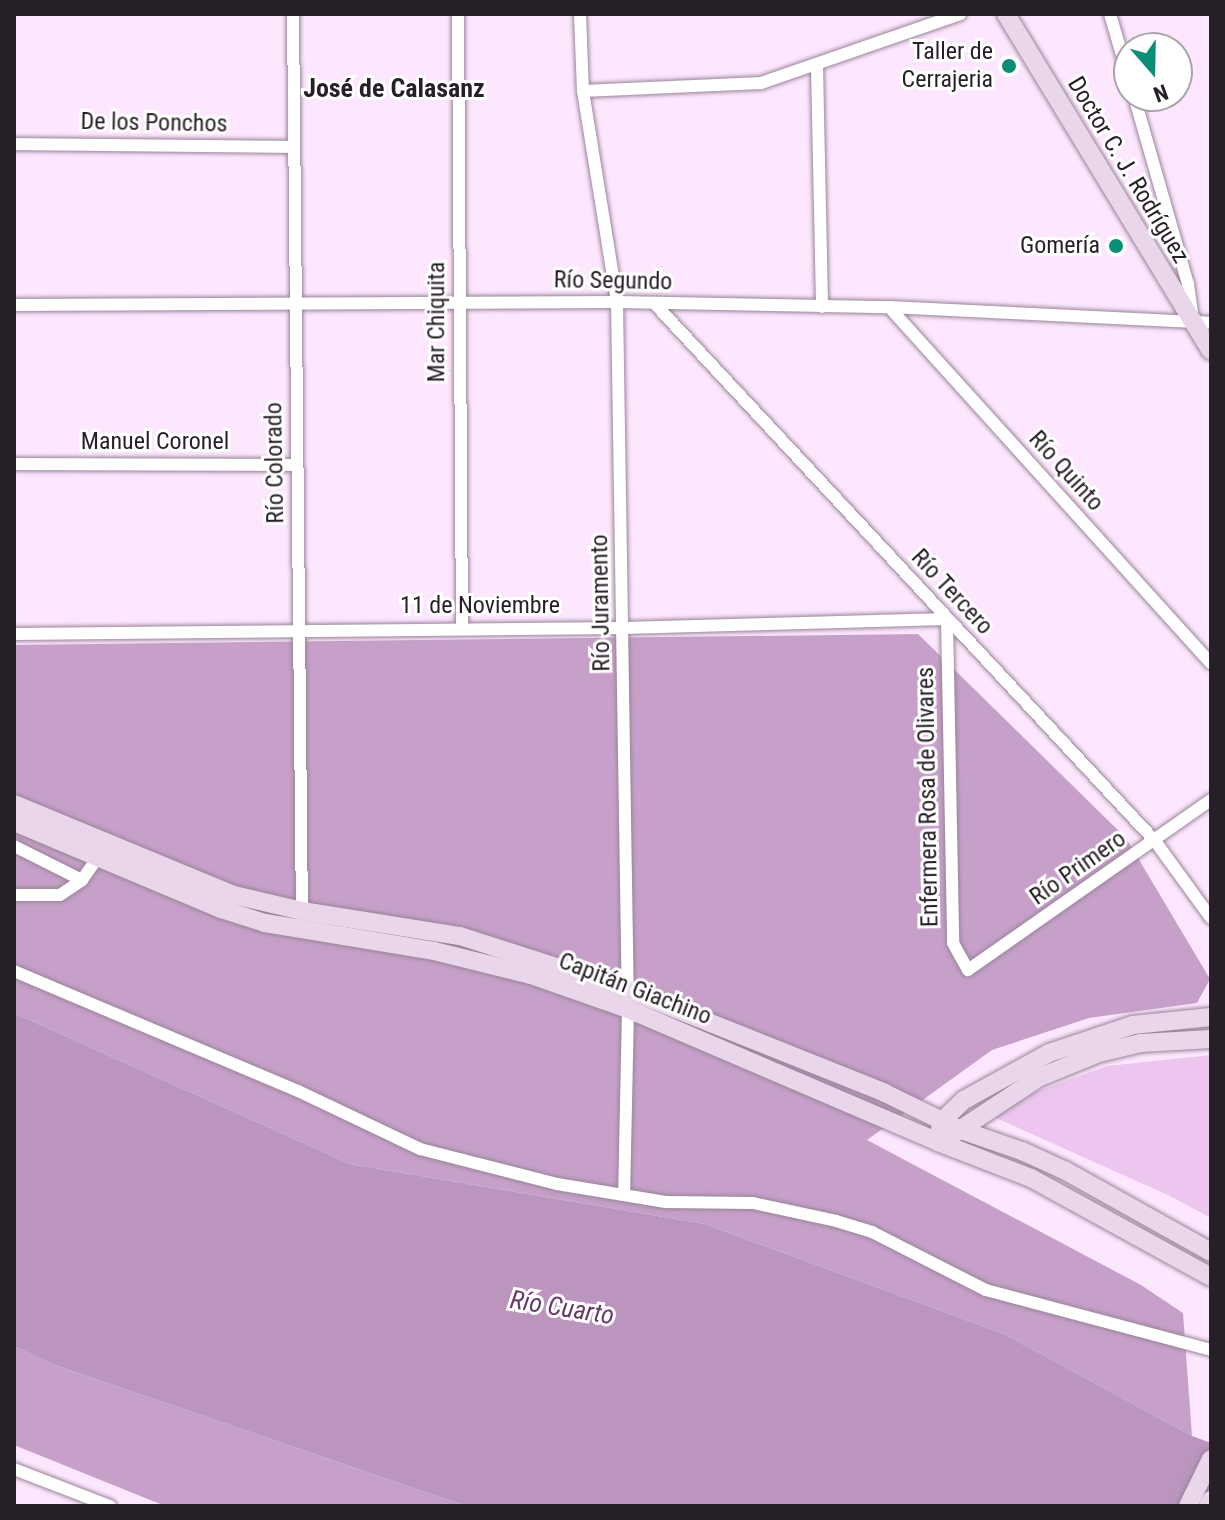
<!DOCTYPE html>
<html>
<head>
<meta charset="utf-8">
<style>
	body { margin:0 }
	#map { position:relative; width:1225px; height:1520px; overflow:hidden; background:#fde7fe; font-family:"Roboto Condensed",sans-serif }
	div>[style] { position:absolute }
	.green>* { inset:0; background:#ecc6ee }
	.forest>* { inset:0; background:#c7a0c9 }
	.water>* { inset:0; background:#bb95be }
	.roads { filter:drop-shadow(0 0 2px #988599) drop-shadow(0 0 2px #988599) }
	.minor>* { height:12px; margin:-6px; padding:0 6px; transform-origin:6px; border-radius:6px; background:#fff }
	.secondary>* { height:18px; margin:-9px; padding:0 9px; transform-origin:9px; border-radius:9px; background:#e9d6ea }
	.dots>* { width:22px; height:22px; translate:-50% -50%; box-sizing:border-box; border:4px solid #fff; border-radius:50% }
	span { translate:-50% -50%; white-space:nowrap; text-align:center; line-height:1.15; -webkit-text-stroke:6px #fff; paint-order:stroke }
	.poi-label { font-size:24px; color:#271f27 }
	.right { translate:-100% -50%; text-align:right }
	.street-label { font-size:24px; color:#271f27 }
	.neighbourhood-label { font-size:26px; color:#271f27; font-weight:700 }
	.water-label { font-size:26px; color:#69396d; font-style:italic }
	.frame { position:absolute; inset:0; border:16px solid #271f27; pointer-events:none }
	.north { position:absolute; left:1113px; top:32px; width:80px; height:80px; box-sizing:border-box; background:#fff; border:2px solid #a9a5a9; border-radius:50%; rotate:160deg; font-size:22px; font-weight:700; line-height:32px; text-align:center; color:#271f27 }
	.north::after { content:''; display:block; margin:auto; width:28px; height:36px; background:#0a8f76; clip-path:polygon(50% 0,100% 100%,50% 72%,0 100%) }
</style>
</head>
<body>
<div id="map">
	<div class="green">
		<i style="clip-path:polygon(1211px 1055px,1211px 1218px,1170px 1196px,994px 1117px,1038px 1091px,1107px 1066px)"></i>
	</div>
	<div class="forest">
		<i style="clip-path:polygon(918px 634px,1126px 838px,1210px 979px,1197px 1003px,1089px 1018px,992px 1050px,867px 1140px,1141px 1285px,1183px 1313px,1192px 1436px,1004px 1334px,705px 1224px,350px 1164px,14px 1013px,14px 645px)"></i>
		<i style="clip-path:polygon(14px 1346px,52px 1364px,466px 1506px,165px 1506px,14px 1445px)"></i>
	</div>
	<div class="water">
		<i style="clip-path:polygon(14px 1013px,350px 1164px,705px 1224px,1004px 1334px,1192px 1436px,1211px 1443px,1211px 1506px,466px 1506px,52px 1364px,14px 1346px)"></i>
	</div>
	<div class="roads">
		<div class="minor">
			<i style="left:293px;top:14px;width:897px;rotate:89.43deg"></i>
			<i style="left:458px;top:14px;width:615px;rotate:89.63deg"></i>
			<i style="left:580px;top:14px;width:77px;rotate:87.8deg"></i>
			<i style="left:583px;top:91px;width:214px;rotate:80.8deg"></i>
			<i style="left:617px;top:302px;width:707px;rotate:89.11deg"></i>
			<i style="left:628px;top:1009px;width:186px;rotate:91.2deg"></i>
			<i style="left:1110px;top:14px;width:68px;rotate:73.7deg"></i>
			<i style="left:817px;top:66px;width:241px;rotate:88.8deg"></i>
			<i style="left:583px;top:91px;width:178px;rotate:-2.6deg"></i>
			<i style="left:761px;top:83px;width:211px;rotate:-19.1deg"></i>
			<i style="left:1134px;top:96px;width:196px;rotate:74deg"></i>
			<i style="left:1188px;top:284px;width:29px;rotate:82deg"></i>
			<i style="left:14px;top:144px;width:280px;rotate:0.6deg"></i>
			<i style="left:654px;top:303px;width:735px;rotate:47.04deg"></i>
			<i style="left:1155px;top:841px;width:95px;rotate:54deg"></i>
			<i style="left:14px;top:305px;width:603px;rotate:-0.29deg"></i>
			<i style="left:617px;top:302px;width:272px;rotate:1.1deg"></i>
			<i style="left:889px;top:307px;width:322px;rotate:2.8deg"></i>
			<i style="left:889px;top:307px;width:480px;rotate:47.9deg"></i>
			<i style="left:14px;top:464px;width:282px;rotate:0.2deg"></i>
			<i style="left:947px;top:619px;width:324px;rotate:88.9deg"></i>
			<i style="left:953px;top:943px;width:31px;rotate:61deg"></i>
			<i style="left:968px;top:970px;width:297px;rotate:-35deg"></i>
			<i style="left:14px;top:634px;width:610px;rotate:-0.56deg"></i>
			<i style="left:624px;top:628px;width:323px;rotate:-1.6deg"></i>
			<i style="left:14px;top:846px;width:76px;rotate:26.6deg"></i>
			<i style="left:14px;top:895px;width:46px"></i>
			<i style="left:60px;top:895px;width:27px;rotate:-34deg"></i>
			<i style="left:82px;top:880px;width:32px;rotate:-55deg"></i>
			<i style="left:14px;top:971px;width:308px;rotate:22.9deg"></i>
			<i style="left:298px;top:1091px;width:135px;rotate:25.4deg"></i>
			<i style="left:420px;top:1149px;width:141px;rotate:14.3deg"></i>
			<i style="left:557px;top:1184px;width:110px;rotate:9.4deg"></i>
			<i style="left:666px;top:1202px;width:87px;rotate:0.7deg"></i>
			<i style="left:753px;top:1203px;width:85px;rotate:12.2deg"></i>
			<i style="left:836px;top:1221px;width:38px;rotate:17deg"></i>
			<i style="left:872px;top:1232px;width:128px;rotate:27deg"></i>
			<i style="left:986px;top:1290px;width:233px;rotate:14.9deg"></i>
			<i style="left:14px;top:1469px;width:103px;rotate:21.1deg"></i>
		</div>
		<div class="secondary">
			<i style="left:1006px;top:14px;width:394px;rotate:58.7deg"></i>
			<i style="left:14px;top:804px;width:238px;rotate:22.5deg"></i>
			<i style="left:234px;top:895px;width:70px;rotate:13.2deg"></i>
			<i style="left:302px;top:911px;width:160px;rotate:9deg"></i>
			<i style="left:460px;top:936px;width:176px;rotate:17.8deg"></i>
			<i style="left:628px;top:990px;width:277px;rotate:21.8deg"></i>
			<i style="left:885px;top:1093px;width:85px;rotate:26deg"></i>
			<i style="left:961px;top:1130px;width:65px;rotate:19deg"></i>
			<i style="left:1022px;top:1151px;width:48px;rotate:24.4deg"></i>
			<i style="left:1066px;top:1171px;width:166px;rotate:29.2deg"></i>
			<i style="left:14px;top:822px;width:225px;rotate:22.8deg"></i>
			<i style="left:221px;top:909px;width:46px;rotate:17.7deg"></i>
			<i style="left:265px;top:923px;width:171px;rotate:9.4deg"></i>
			<i style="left:434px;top:951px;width:100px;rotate:13.9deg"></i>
			<i style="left:531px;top:975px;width:103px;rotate:19.3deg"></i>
			<i style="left:628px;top:1009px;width:337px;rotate:23.2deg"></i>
			<i style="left:938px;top:1142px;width:100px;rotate:21.2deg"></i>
			<i style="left:1031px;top:1178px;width:205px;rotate:28.8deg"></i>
			<i style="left:940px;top:1131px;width:9px;rotate:-84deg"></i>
			<i style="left:941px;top:1122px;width:32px;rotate:-44deg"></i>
			<i style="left:964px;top:1100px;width:97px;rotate:-28.9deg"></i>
			<i style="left:1049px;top:1053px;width:89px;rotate:-18.4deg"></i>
			<i style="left:1133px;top:1025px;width:78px;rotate:-5.9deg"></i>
			<i style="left:955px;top:1133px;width:100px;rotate:-33.5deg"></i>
			<i style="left:1038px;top:1078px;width:66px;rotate:-22.3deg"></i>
			<i style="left:1099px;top:1053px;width:43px;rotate:-13.4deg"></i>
			<i style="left:1141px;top:1043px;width:70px;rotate:-3.3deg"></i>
			<i style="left:1188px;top:1506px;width:52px;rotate:-63.9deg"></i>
			<i style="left:1208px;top:1506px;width:7px;rotate:-63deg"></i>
		</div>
	</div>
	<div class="dots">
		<i style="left:1009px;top:66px;background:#0a8f76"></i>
		<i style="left:1116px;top:246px;background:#0a8f76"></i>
	</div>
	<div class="poi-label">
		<span class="right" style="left:993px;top:66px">Taller de<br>Cerrajeria</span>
		<span class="right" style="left:1100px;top:246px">Gomería</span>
	</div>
	<div class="street-label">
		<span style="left:154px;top:123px;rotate:1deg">De los Ponchos</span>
		<span style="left:1128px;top:170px;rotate:59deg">Doctor C. J. Rodríguez</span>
		<span style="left:613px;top:281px;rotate:1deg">Río Segundo</span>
		<span style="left:437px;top:322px;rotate:-90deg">Mar Chiquita</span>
		<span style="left:155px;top:442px">Manuel Coronel</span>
		<span style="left:275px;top:463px;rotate:-91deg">Río Colorado</span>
		<span style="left:1066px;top:471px;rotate:48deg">Río Quinto</span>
		<span style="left:952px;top:592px;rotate:47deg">Río Tercero</span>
		<span style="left:601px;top:603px;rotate:-91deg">Río Juramento</span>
		<span style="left:480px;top:606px">11 de Noviembre</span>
		<span style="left:928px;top:797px;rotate:-91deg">Enfermera Rosa de Olivares</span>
		<span style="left:1078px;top:868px;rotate:-35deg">Río Primero</span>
		<span style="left:635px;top:989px;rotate:21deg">Capitán Giachino</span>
	</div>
	<div class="neighbourhood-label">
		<span style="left:394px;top:89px">José de Calasanz</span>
	</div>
	<div class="water-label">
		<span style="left:562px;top:1308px;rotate:9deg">Río Cuarto</span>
	</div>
	<div class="frame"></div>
	<div class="north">N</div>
</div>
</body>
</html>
